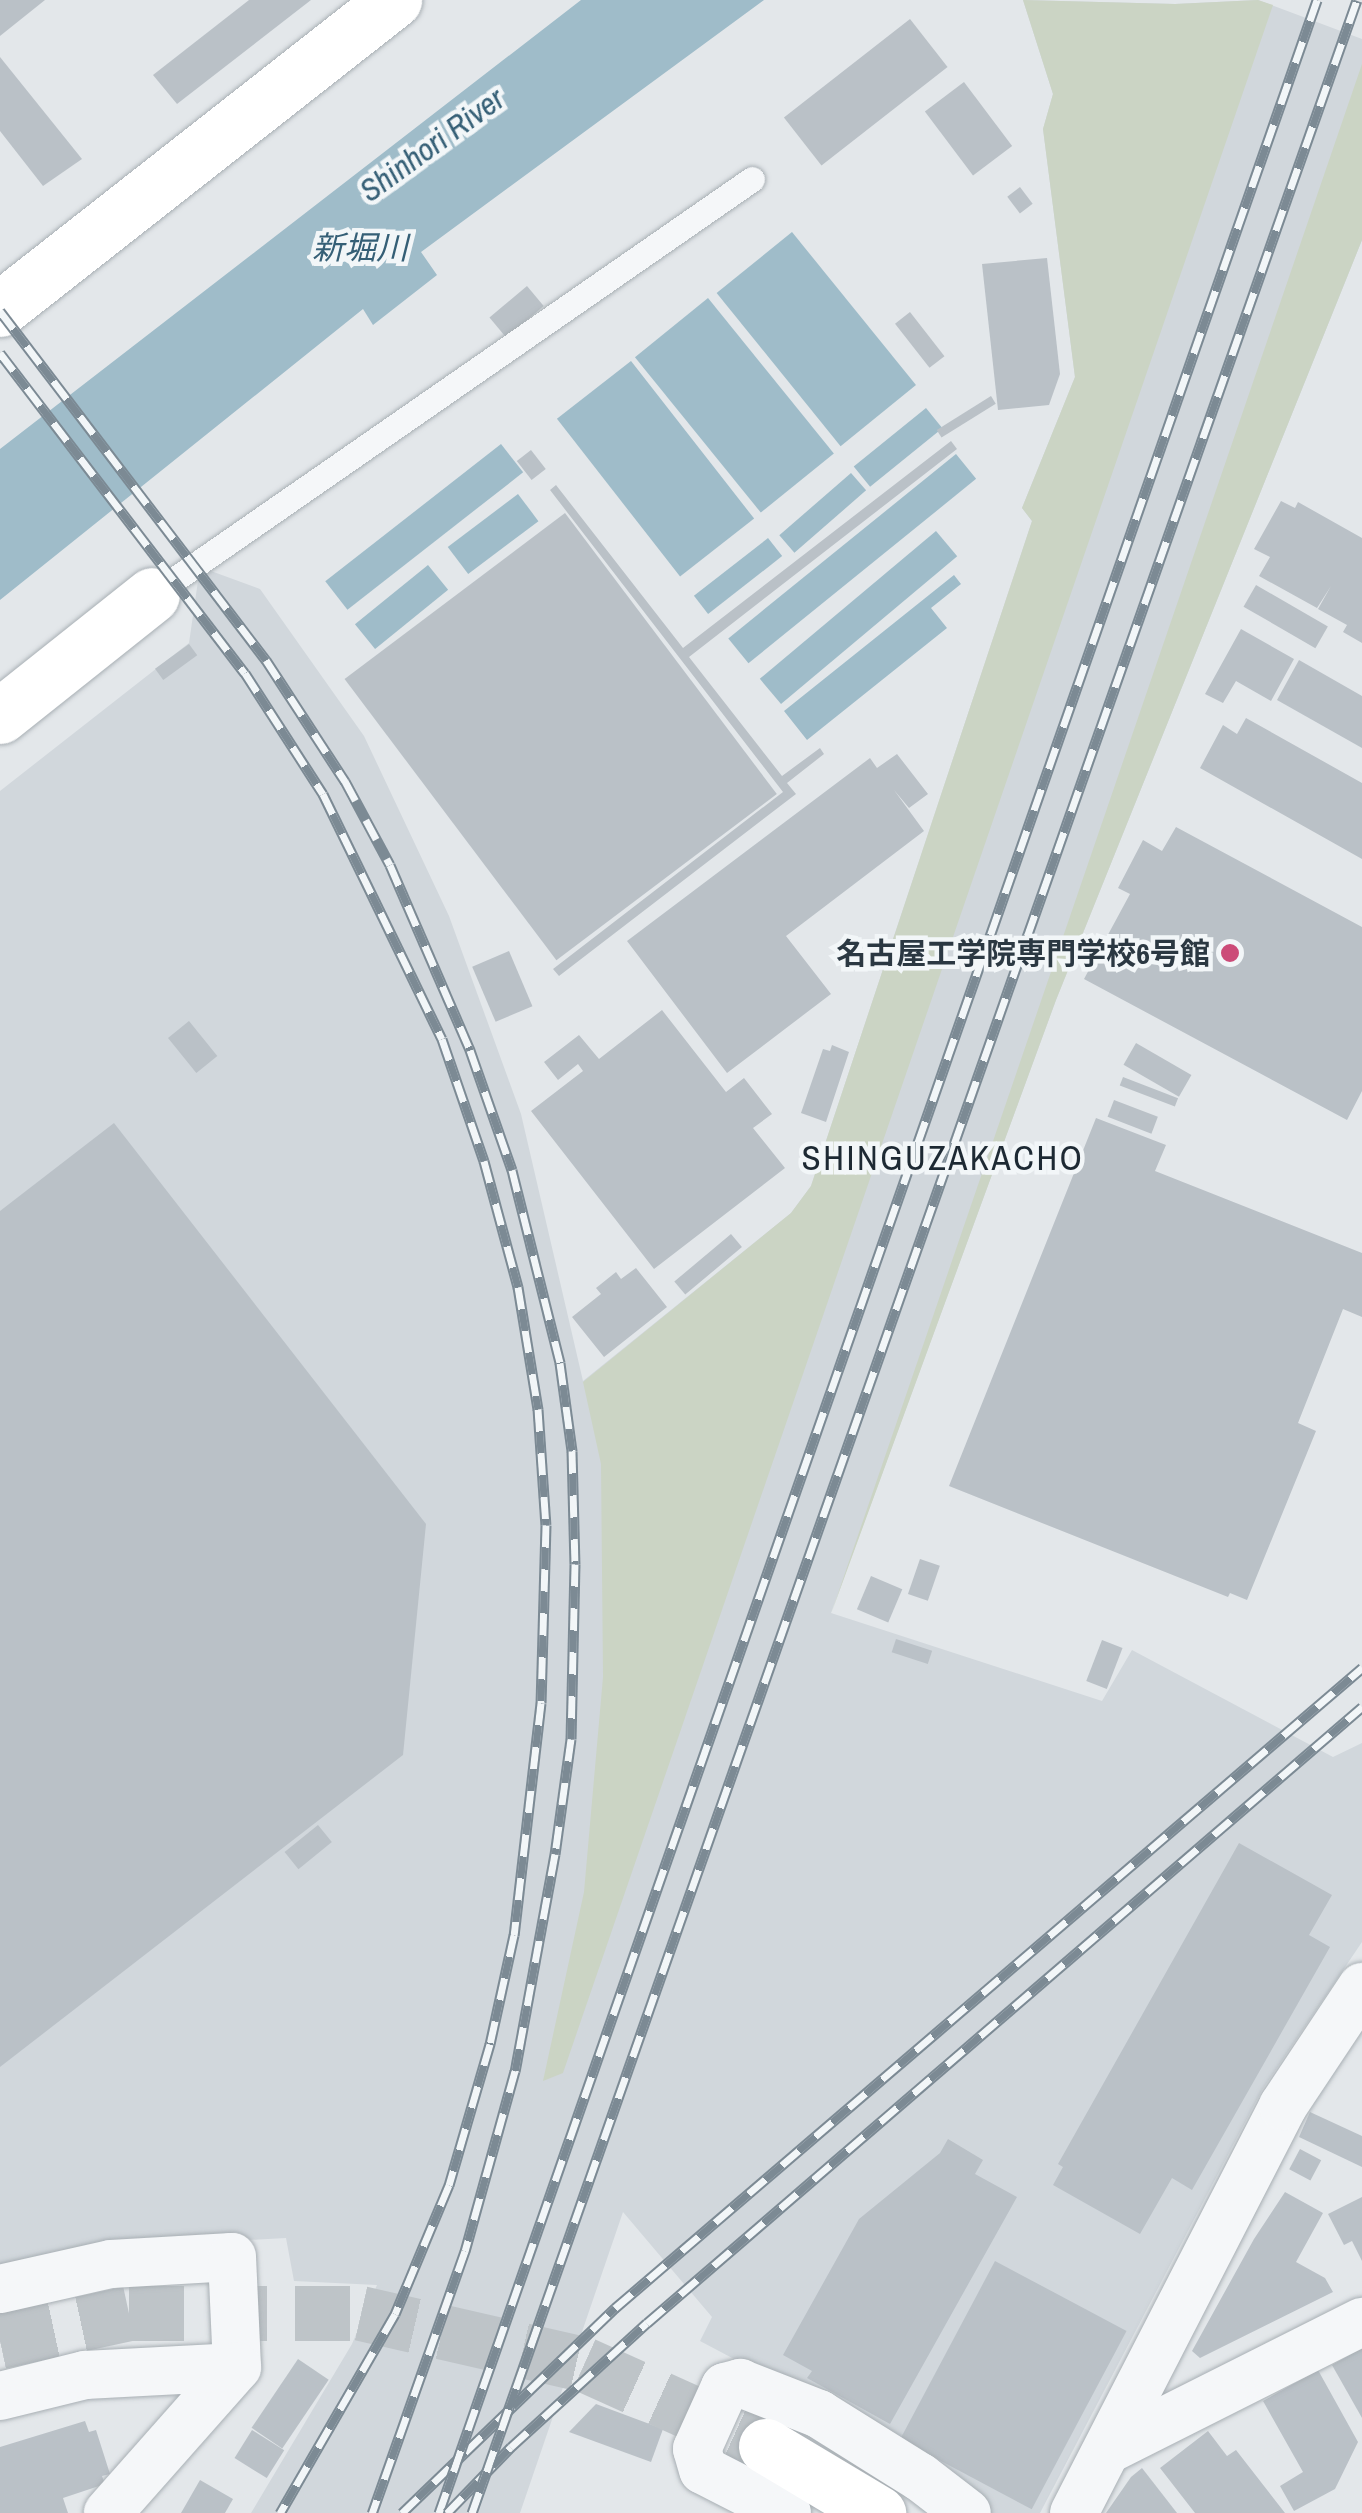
<!DOCTYPE html>
<html>
<head>
<meta charset="utf-8">
<style>
	body { margin:0 }
	#map { position:relative; width:1362px; height:2513px; overflow:hidden; background:#e3e7ea; font-family:"Archivo Narrow","Noto Sans JP",sans-serif }
	div>[style] { position:absolute }
	.built>* { inset:0; background:#d1d7dc }
	.green>* { inset:0; background:#cbd4c4 }
	.water>* { inset:0; background:#9fbcc9; transform-origin:0 0 }
	.building>* { inset:0; background:#bac1c7; transform-origin:0 0 }
	.secondary-tunnel>* { height:55px; margin-top:-27.5px; transform-origin:0; background:repeating-linear-gradient(90deg,#bec4c8 0 55px,transparent 0 83px) }
	.roads { filter:drop-shadow(0 0 2px #a8afb4) drop-shadow(0 0 2px #a8afb4) }
	.lane>* { height:25px; margin:-12.5px; padding:0 12.5px; transform-origin:12.5px; border-radius:12.5px; background:#f5f7f9 }
	.street>* { height:48px; margin:-24px; padding:0 24px; transform-origin:24px; border-radius:24px; background:#f5f7f9 }
	.secondary>* { height:55px; margin:-27.5px; padding:0 27.5px; transform-origin:27.5px; border-radius:27.5px; background:#fff }
	.rail>* { height:11px; margin-top:-5.5px; transform-origin:0; background:repeating-linear-gradient(90deg,#f2f6f8 0 22px,#7c8a94 0 44px); box-sizing:border-box; border-block:2px solid #7c8a94 }
	.dots>* { width:28px; height:28px; translate:-50% -50%; box-sizing:border-box; border:5px solid #f2f6f8; border-radius:50% }
	span { translate:-50% -50%; white-space:nowrap; text-align:center; line-height:1.15; -webkit-text-stroke:9px #f2f6f8; paint-order:stroke }
	.poi-label { font-size:30px; color:#2b3842; font-weight:700 }
	.right { translate:-100% -50%; text-align:right }
	.water-label { font-size:32px; color:#355f76; font-style:italic }
	.quarter-label { font-size:35px; color:#1d2933; letter-spacing:2.5px }
</style>
</head>
<body>
<div id="map">
	<div class="built">
		<i style="clip-path:polygon(1023px 0,1175px 4px,1258px 0,1362px 39px,1362px 240px,1056px 1000px,831px 1613px,1102px 1701px,1132px 1650px,1333px 1757px,1362px 1743px,1362px 1942px,1262px 2090px,1040px 2513px,991px 2513px,838px 2414px,700px 2341px,712px 2317px,623px 2212px,520px 2513px,251px 2513px,352px 2344px,377px 2285px,294px 2281px,286px 2238px,113px 2247px,0 2272px,0 791px,189px 643px,200px 567px,260px 589px,364px 736px,449px 916px,521px 1114px,583px 1381px,791px 1213px,811px 1186px,1032px 521px,1022px 508px,1075px 377px,1043px 129px,1053px 94px)"></i>
	</div>
	<div class="green">
		<i style="clip-path:polygon(1023px 0,1175px 4px,1258px 0,1273px 5px,563px 2073px,543px 2081px,584px 1892px,603px 1677px,601px 1464px,583px 1382px,791px 1213px,811px 1186px,1032px 521px,1022px 508px,1075px 377px,1043px 129px,1053px 94px)"></i>
		<i style="clip-path:polygon(1362px 64px,1362px 240px,1056px 1000px,831px 1614px)"></i>
	</div>
	<div class="water">
		<i style="clip-path:polygon(581px 0,764px 0,421px 252px,437px 275px,373px 325px,363px 309px,0 600px,0 449px)"></i>
		<i style="left:792px;top:232px;width:197px;height:97px;rotate:51deg"></i>
		<i style="left:708px;top:298px;width:200px;height:94px;rotate:51deg"></i>
		<i style="left:631px;top:361px;width:200px;height:94px;rotate:52deg"></i>
		<i style="left:926px;top:408px;width:26px;height:93px;rotate:51deg"></i>
		<i style="left:501px;top:444px;width:36px;height:223px;rotate:52deg"></i>
		<i style="left:956px;top:454px;width:32px;height:293px;rotate:51deg"></i>
		<i style="left:851px;top:473px;width:23px;height:95px;rotate:49deg"></i>
		<i style="left:518px;top:494px;width:34px;height:88px;rotate:53deg"></i>
		<i style="left:936px;top:531px;width:33px;height:230px;rotate:50deg"></i>
		<i style="left:768px;top:538px;width:23px;height:94px;rotate:52deg"></i>
		<i style="left:428px;top:565px;width:32px;height:94px;rotate:51deg"></i>
		<i style="clip-path:polygon(954px 575px,961px 584px,931px 608px,947px 628px,807px 740px,784px 711px)"></i>
	</div>
	<div class="building">
		<i style="clip-path:polygon(0 0,45px 0,0 36px)"></i>
		<i style="clip-path:polygon(249px 0,311px 0,177px 104px,153px 75px)"></i>
		<i style="left:910px;top:19px;width:61px;height:160px;rotate:52deg"></i>
		<i style="clip-path:polygon(0 57px,82px 159px,43px 186px,0 131px)"></i>
		<i style="left:964px;top:82px;width:80px;height:49px;rotate:53deg"></i>
		<i style="left:1020px;top:187px;width:21px;height:16px;rotate:53deg"></i>
		<i style="clip-path:polygon(1047px 258px,1060px 374px,1049px 405px,998px 410px,982px 264px)"></i>
		<i style="left:527px;top:286px;width:26px;height:49px;rotate:50deg"></i>
		<i style="left:910px;top:312px;width:56px;height:19px;rotate:52deg"></i>
		<i style="left:991px;top:396px;width:9px;height:64px;rotate:58deg"></i>
		<i style="clip-path:polygon(951px 441px,957px 449px,689px 657px,782px 776px,820px 748px,824px 754px,787px 783px,796px 794px,559px 976px,553px 969px,783px 792px,550px 490px,556px 485px,683px 648px)"></i>
		<i style="left:531px;top:450px;width:24px;height:18px;rotate:52deg"></i>
		<i style="clip-path:polygon(1281px 501px,1295px 508px,1298px 502px,1362px 538px,1362px 643px,1343px 632px,1347px 625px,1318px 609px,1331px 586px,1317px 608px,1259px 576px,1270px 557px,1254px 549px)"></i>
		<i style="left:565px;top:513px;width:352px;height:276px;rotate:53deg"></i>
		<i style="left:1256px;top:585px;width:83px;height:25px;rotate:30deg"></i>
		<i style="clip-path:polygon(1241px 629px,1294px 659px,1271px 701px,1236px 681px,1223px 703px,1205px 694px)"></i>
		<i style="left:189px;top:644px;width:14px;height:42px;rotate:54deg"></i>
		<i style="clip-path:polygon(1299px 660px,1362px 696px,1362px 748px,1277px 700px)"></i>
		<i style="clip-path:polygon(1246px 718px,1362px 783px,1362px 859px,1200px 768px,1223px 725px,1237px 734px)"></i>
		<i style="clip-path:polygon(897px 754px,928px 794px,909px 808px,894px 790px,924px 831px,786px 936px,831px 994px,727px 1073px,627px 941px,870px 758px,877px 768px)"></i>
		<i style="clip-path:polygon(1176px 827px,1362px 927px,1362px 1091px,1347px 1120px,1084px 979px,1130px 894px,1118px 888px,1143px 840px,1162px 851px)"></i>
		<i style="left:509px;top:951px;width:60px;height:40px;rotate:67deg"></i>
		<i style="clip-path:polygon(662px 1010px,726px 1092px,744px 1078px,772px 1114px,753px 1128px,785px 1168px,654px 1269px,531px 1111px,583px 1071px,578px 1064px,558px 1080px,544px 1062px,579px 1035px,599px 1059px)"></i>
		<i style="left:189px;top:1021px;width:45px;height:27px;rotate:51deg"></i>
		<i style="left:1136px;top:1043px;width:64px;height:25px;rotate:30deg"></i>
		<i style="clip-path:polygon(832px 1045px,849px 1052px,826px 1122px,801px 1113px,823px 1049px,830px 1051px)"></i>
		<i style="left:1123px;top:1077px;width:59px;height:9px;rotate:21deg"></i>
		<i style="left:1114px;top:1100px;width:47px;height:18px;rotate:21deg"></i>
		<i style="clip-path:polygon(1096px 1118px,1166px 1145px,1155px 1171px,1362px 1253px,1362px 1317px,1343px 1309px,1298px 1423px,1316px 1431px,1247px 1600px,1230px 1593px,1228px 1597px,949px 1486px)"></i>
		<i style="clip-path:polygon(114px 1123px,426px 1524px,403px 1755px,0 2067px,0 1211px)"></i>
		<i style="left:731px;top:1234px;width:17px;height:74px;rotate:50deg"></i>
		<i style="clip-path:polygon(636px 1268px,667px 1307px,604px 1357px,572px 1317px,601px 1294px,596px 1288px,616px 1272px,621px 1279px)"></i>
		<i style="left:920px;top:1559px;width:21px;height:37px;rotate:19deg"></i>
		<i style="left:871px;top:1576px;width:34px;height:36px;rotate:23deg"></i>
		<i style="left:896px;top:1639px;width:38px;height:14px;rotate:18deg"></i>
		<i style="left:1102px;top:1640px;width:22px;height:44px;rotate:21deg"></i>
		<i style="left:318px;top:1825px;width:22px;height:43px;rotate:51deg"></i>
		<i style="clip-path:polygon(1239px 1843px,1332px 1895px,1309px 1935px,1330px 1947px,1192px 2190px,1172px 2178px,1140px 2234px,1053px 2185px,1063px 2167px,1058px 2164px)"></i>
		<i style="clip-path:polygon(1310px 2112px,1362px 2136px,1362px 2167px,1299px 2137px)"></i>
		<i style="clip-path:polygon(948px 2139px,983px 2160px,975px 2174px,1017px 2197px,890px 2424px,807px 2378px,812px 2371px,783px 2355px,859px 2219px,940px 2153px)"></i>
		<i style="left:1300px;top:2149px;width:24px;height:23px;rotate:28deg"></i>
		<i style="clip-path:polygon(1285px 2192px,1323px 2213px,1296px 2262px,1325px 2278px,1333px 2292px,1200px 2358px,1192px 2351px,1254px 2239px)"></i>
		<i style="clip-path:polygon(1362px 2197px,1362px 2261px,1352px 2241px,1344px 2245px,1328px 2214px)"></i>
		<i style="left:995px;top:2261px;width:149px;height:202px;rotate:28deg"></i>
		<i style="clip-path:polygon(1362px 2348px,1362px 2418px,1332px 2365px)"></i>
		<i style="left:298px;top:2359px;width:37px;height:83px;rotate:34deg"></i>
		<i style="clip-path:polygon(1318px 2370px,1358px 2442px,1335px 2489px,1294px 2511px,1280px 2486px,1303px 2472px,1263px 2401px)"></i>
		<i style="clip-path:polygon(596px 2404px,663px 2429px,651px 2462px,569px 2432px)"></i>
		<i style="clip-path:polygon(85px 2421px,89px 2432px,96px 2430px,110px 2474px,102px 2476px,105px 2484px,63px 2498px,68px 2513px,0 2513px,0 2447px)"></i>
		<i style="left:252px;top:2430px;width:38px;height:33px;rotate:32deg"></i>
		<i style="clip-path:polygon(1208px 2431px,1227px 2456px,1236px 2450px,1285px 2513px,1195px 2513px,1160px 2468px)"></i>
		<i style="clip-path:polygon(1142px 2468px,1177px 2513px,1106px 2513px,1131px 2477px)"></i>
		<i style="clip-path:polygon(200px 2480px,233px 2499px,225px 2513px,181px 2513px)"></i>
	</div>
	<div class="secondary-tunnel">
		<i style="left:0;top:2341px;width:132px;rotate:-12.2deg"></i>
		<i style="left:129px;top:2313px;width:232px"></i>
		<i style="left:361px;top:2313px;width:229px;rotate:12.9deg"></i>
		<i style="left:584px;top:2364px;width:200px;rotate:24.3deg"></i>
	</div>
	<div class="roads">
		<div class="lane">
			<i style="left:152px;top:595px;width:730px;rotate:-34.73deg"></i>
		</div>
		<div class="street">
			<i style="left:0;top:2289px;width:114px;rotate:-12.7deg"></i>
			<i style="left:111px;top:2264px;width:121px;rotate:-3.3deg"></i>
			<i style="left:232px;top:2257px;width:110px;rotate:87.4deg"></i>
			<i style="left:237px;top:2367px;width:195px;rotate:131.5deg"></i>
			<i style="left:0;top:2396px;width:88px;rotate:-13.9deg"></i>
			<i style="left:85px;top:2375px;width:152px;rotate:-3deg"></i>
			<i style="left:1109px;top:2449px;width:283px;rotate:-26.7deg"></i>
			<i style="left:787px;top:2513px;width:94px;rotate:-152.9deg"></i>
			<i style="left:703px;top:2470px;width:22px;rotate:-106deg"></i>
			<i style="left:697px;top:2449px;width:68px;rotate:-65.7deg"></i>
			<i style="left:725px;top:2387px;width:16px;rotate:-15deg"></i>
			<i style="left:740px;top:2383px;width:85px;rotate:21.4deg"></i>
			<i style="left:819px;top:2414px;width:119px;rotate:32deg"></i>
			<i style="left:920px;top:2477px;width:59px;rotate:37.5deg"></i>
			<i style="left:1074px;top:2513px;width:458px;rotate:-62.8deg"></i>
			<i style="left:1283px;top:2106px;width:143px;rotate:-56.4deg"></i>
		</div>
		<div class="secondary">
			<i style="left:0;top:309px;width:501px;rotate:-38.11deg"></i>
			<i style="left:0;top:716px;width:194px;rotate:-38.5deg"></i>
			<i style="left:766px;top:2446px;width:131px;rotate:30.9deg"></i>
		</div>
	</div>
	<div class="rail">
		<i style="left:0;top:311px;width:439px;rotate:52.7deg"></i>
		<i style="left:266px;top:660px;width:145px;rotate:56.9deg"></i>
		<i style="left:345px;top:781px;width:95px;rotate:61.8deg"></i>
		<i style="left:390px;top:865px;width:202px;rotate:66.6deg"></i>
		<i style="left:470px;top:1050px;width:127px;rotate:70.7deg"></i>
		<i style="left:512px;top:1170px;width:199px;rotate:76deg"></i>
		<i style="left:560px;top:1363px;width:89px;rotate:82.2deg"></i>
		<i style="left:572px;top:1451px;width:113px;rotate:88.5deg"></i>
		<i style="left:575px;top:1564px;width:175px;rotate:91.3deg"></i>
		<i style="left:571px;top:1739px;width:116px;rotate:97.9deg"></i>
		<i style="left:555px;top:1854px;width:221px;rotate:100.4deg"></i>
		<i style="left:515px;top:2071px;width:187px;rotate:105.5deg"></i>
		<i style="left:465px;top:2251px;width:278px;rotate:109.5deg"></i>
		<i style="left:0;top:353px;width:403px;rotate:52.6deg"></i>
		<i style="left:245px;top:673px;width:144px;rotate:57.2deg"></i>
		<i style="left:323px;top:794px;width:272px;rotate:64.1deg"></i>
		<i style="left:442px;top:1039px;width:129px;rotate:71deg"></i>
		<i style="left:484px;top:1161px;width:131px;rotate:74.9deg"></i>
		<i style="left:518px;top:1287px;width:124px;rotate:80.7deg"></i>
		<i style="left:538px;top:1409px;width:116px;rotate:86.1deg"></i>
		<i style="left:546px;top:1525px;width:178px;rotate:91.6deg"></i>
		<i style="left:541px;top:1703px;width:234px;rotate:96.6deg"></i>
		<i style="left:514px;top:1935px;width:112px;rotate:102.4deg"></i>
		<i style="left:490px;top:2044px;width:147px;rotate:106.2deg"></i>
		<i style="left:449px;top:2185px;width:140px;rotate:112.7deg"></i>
		<i style="left:395px;top:2314px;width:230px;rotate:120deg"></i>
		<i style="left:402px;top:2513px;width:296px;rotate:-43.9deg"></i>
		<i style="left:615px;top:2308px;width:984px;rotate:-40.59deg"></i>
		<i style="left:439px;top:2513px;width:2662px;rotate:-70.74deg"></i>
		<i style="left:447px;top:2513px;width:92px;rotate:-45.9deg"></i>
		<i style="left:511px;top:2447px;width:184px;rotate:-42.4deg"></i>
		<i style="left:647px;top:2323px;width:944px;rotate:-40.75deg"></i>
		<i style="left:472px;top:2513px;width:2664px;rotate:-70.6deg"></i>
	</div>
	<div class="dots">
		<i style="left:1230px;top:953px;background:#cc4b78"></i>
	</div>
	<div class="poi-label">
		<span class="right" style="left:1210px;top:953px">名古屋工学院専門学校6号館</span>
	</div>
	<div class="water-label">
		<span style="left:432px;top:145px;rotate:-36deg">Shinhori River</span>
		<span style="left:360px;top:248px">新堀川</span>
	</div>
	<div class="quarter-label">
		<span style="left:943px;top:1158px">SHINGUZAKACHO</span>
	</div>
</div>
</body>
</html>
